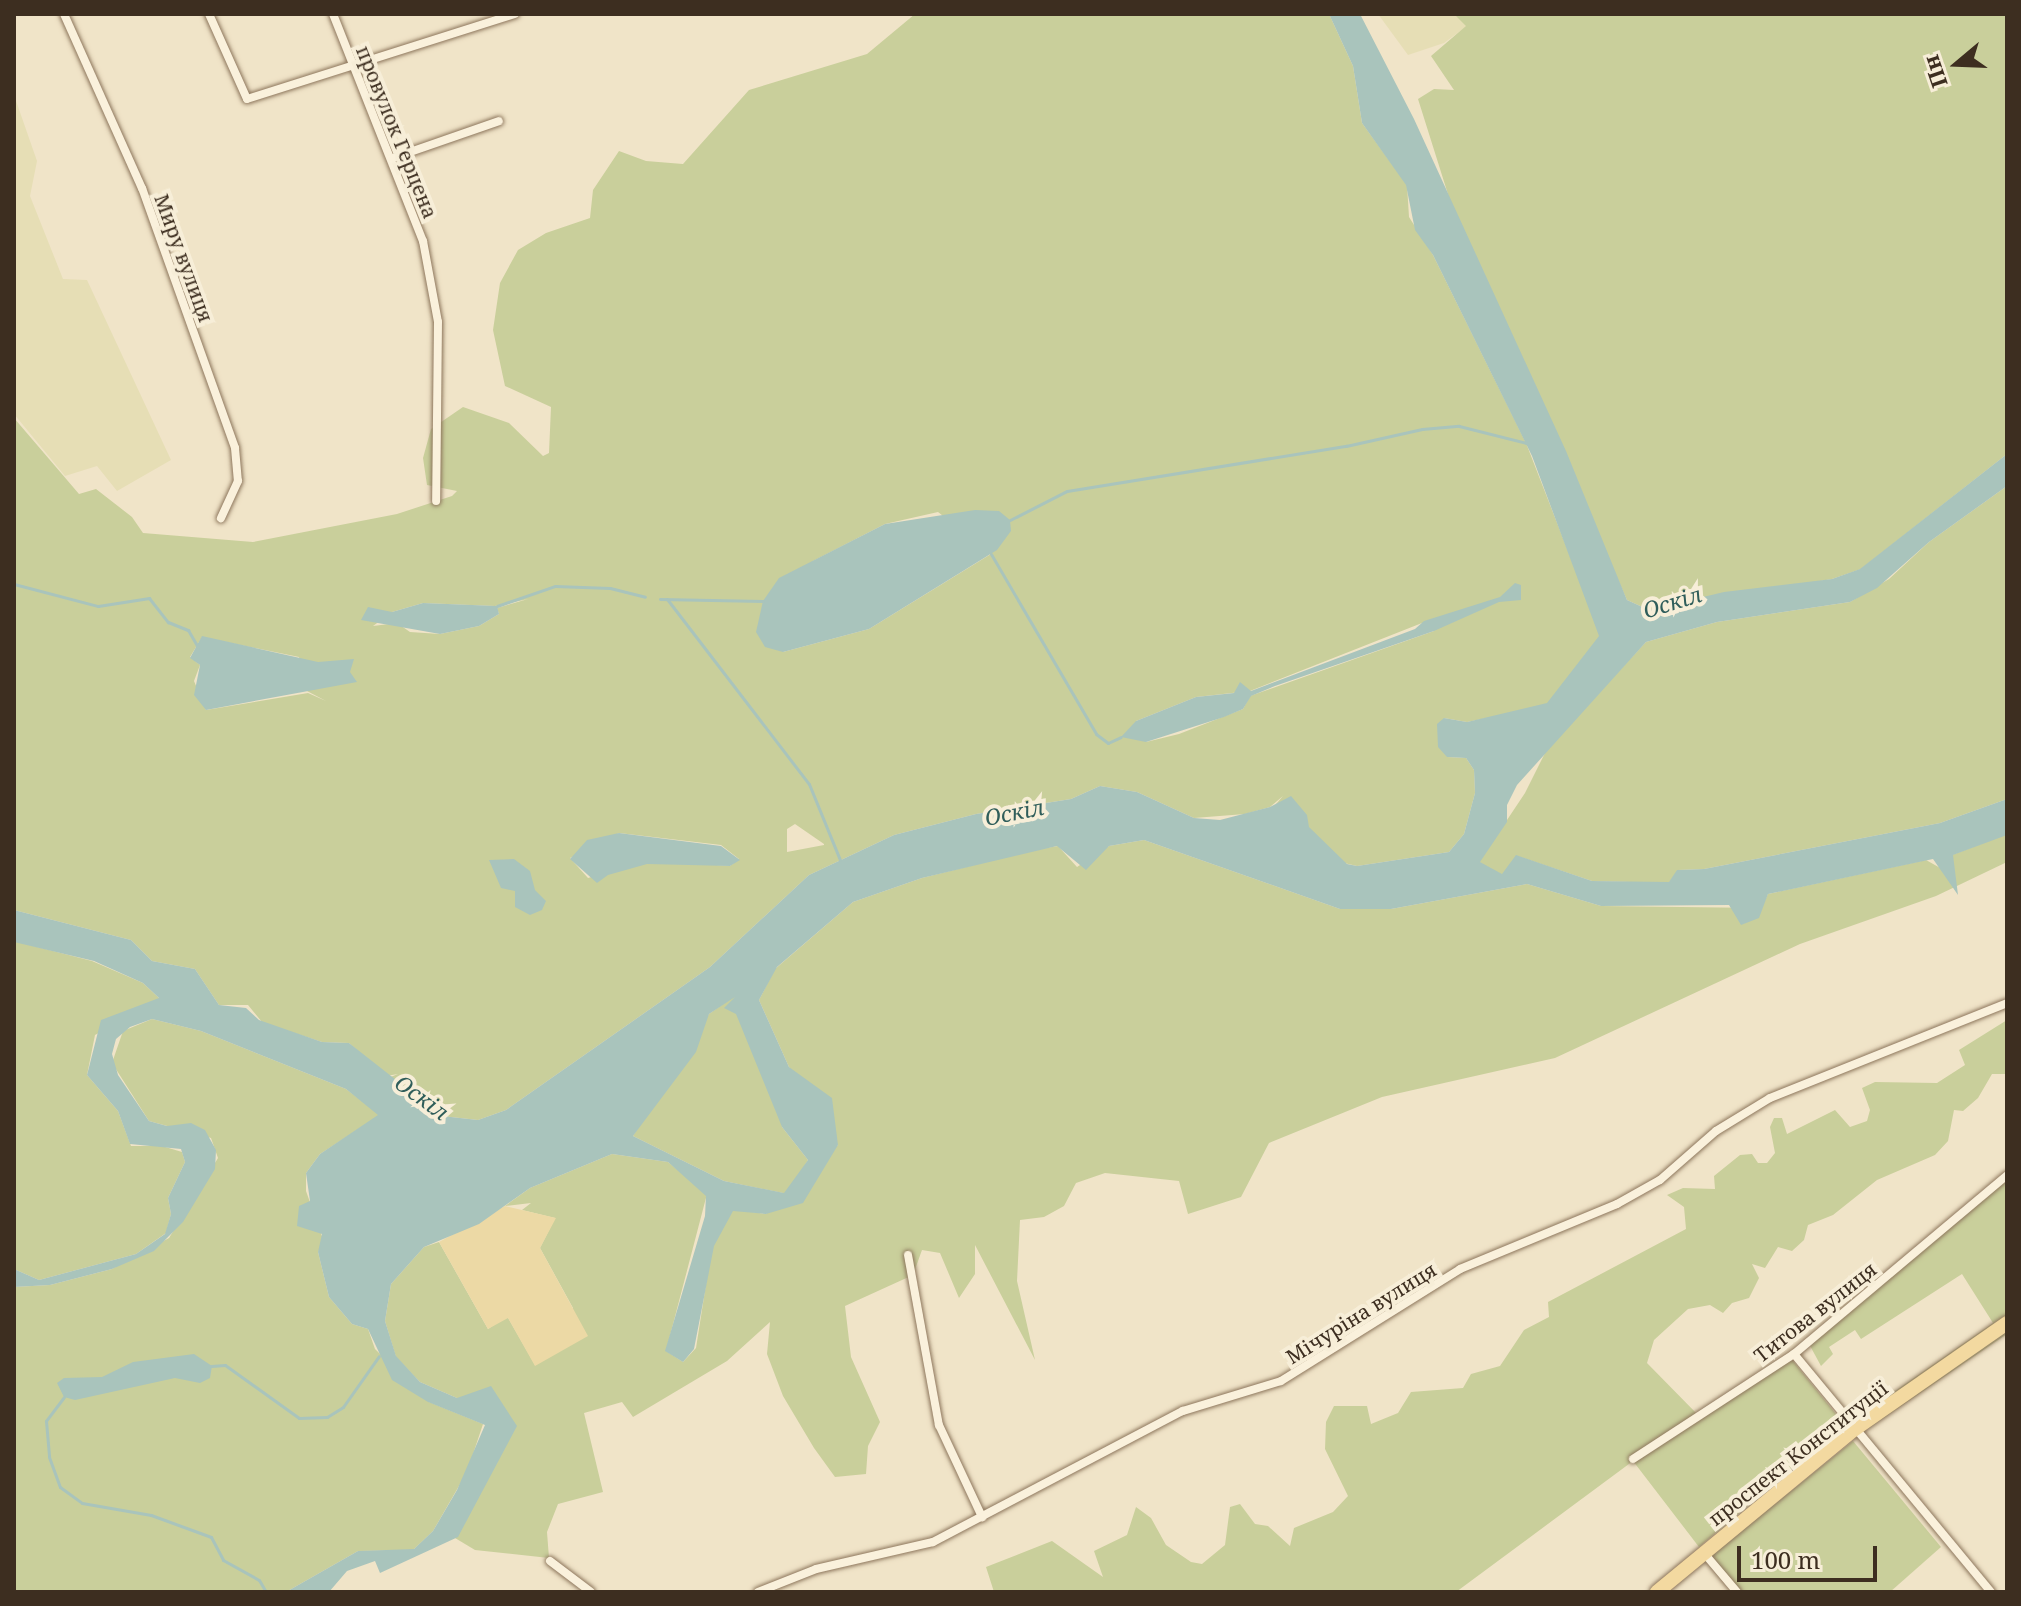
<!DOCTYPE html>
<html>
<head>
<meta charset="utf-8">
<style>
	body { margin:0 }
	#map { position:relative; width:2021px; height:1606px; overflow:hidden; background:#f0e4c8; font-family:"Noto Serif",serif }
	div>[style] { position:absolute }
	.farmland>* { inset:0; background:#e6deb5 }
	.green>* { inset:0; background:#c9cf9b }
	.sand>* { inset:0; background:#ecd9a5 }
	.water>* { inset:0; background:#a9c4bc }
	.stream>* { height:3px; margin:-1.5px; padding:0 1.5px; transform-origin:1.5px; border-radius:1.5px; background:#a9c4bc }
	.roads { filter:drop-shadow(0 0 2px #8d765c) drop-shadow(0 0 2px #8d765c) }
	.street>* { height:8px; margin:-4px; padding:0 4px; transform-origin:4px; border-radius:4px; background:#faf1dc }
	.primary>* { height:14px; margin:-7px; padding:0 7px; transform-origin:7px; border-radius:7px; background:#f3d9a0 }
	span { translate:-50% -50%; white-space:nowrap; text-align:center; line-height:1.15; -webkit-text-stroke:8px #f7eed8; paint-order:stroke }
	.street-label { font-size:20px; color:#3d2e20 }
	.water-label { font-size:22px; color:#2f5d5a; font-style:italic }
	.frame { position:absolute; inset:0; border:16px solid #3d2e20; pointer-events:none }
	.north { position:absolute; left:1917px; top:24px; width:80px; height:80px; -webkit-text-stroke:6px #f7eed8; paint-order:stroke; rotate:251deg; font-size:22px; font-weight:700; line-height:32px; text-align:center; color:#3d2e20 }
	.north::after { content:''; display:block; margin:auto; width:28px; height:36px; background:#3d2e20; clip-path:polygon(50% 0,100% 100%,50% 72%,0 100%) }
	.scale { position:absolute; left:1737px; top:1546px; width:140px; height:36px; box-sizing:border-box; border:4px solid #3d2e20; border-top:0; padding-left:10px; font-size:24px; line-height:28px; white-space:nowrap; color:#3d2e20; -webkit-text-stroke:6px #f7eed8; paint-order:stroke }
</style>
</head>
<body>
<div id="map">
	<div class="farmland">
		<i style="clip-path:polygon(1378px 14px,1454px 14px,1467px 26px,1444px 43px,1408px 55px)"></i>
		<i style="clip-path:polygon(14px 95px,37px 161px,30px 196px,63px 279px,87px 280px,171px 460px,117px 491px,97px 466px,65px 476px,14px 414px)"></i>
	</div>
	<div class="green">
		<i style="clip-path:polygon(evenodd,915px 14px,1329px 14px,1353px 66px,1362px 123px,1407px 185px,1409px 217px,1433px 255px,1526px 443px,1601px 636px,1547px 706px,1467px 722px,1444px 718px,1447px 757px,1466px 758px,1474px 770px,1475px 793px,1464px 834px,1449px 852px,1357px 866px,1245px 840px,1283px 796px,1270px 807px,1245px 814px,1194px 818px,1137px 792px,1100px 786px,1071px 799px,976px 814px,894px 835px,809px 875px,710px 967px,506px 1110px,478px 1120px,442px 1116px,388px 1078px,398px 1074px,386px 1076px,349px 1043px,322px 1042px,276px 1027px,262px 1022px,248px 1005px,219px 1005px,195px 969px,152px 961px,131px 940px,14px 910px,14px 418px,79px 494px,96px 489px,132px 517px,143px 533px,253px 542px,397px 514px,452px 496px,457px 491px,427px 485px,423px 458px,431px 429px,463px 407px,509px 423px,543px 456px,549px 453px,551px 407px,505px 386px,493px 330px,500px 283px,518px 250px,546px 233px,590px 218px,593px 190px,619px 151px,646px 161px,683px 164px,749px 90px,867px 54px,915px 14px,938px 512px,991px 554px,869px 629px,783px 652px,813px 561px,885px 524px,938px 512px,915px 14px,528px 599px,497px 608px,499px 614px,479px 626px,440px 634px,410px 632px,397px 623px,373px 626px,392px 612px,423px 603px,495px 606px,528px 599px,915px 14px,1422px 623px,1434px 631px,1250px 696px,1243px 709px,1179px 734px,1146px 742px,1136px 721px,1196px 697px,1250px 691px,1422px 623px,915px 14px,202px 637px,299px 657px,307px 691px,326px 701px,308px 693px,206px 710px,194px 681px,200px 665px,190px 657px,202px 637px,915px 14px,795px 824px,824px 844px,824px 845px,787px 852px,787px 829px,795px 824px,915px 14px,619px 833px,721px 845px,739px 859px,730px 866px,649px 860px,588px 878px,570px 858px,619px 833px)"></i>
		<i style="clip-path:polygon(1454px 14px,2007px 14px,2007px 454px,1861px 569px,1832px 579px,1649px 610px,1627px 600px,1452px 207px,1418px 99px,1434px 89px,1454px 90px,1431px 56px,1466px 26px)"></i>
		<i style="clip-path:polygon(2007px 486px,2007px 799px,1940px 823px,1704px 869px,1678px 870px,1669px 883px,1592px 881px,1517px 856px,1502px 875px,1479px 862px,1525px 793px,1548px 747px,1646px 642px,1717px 622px,1850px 602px,1889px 579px,1929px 542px)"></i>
		<i style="clip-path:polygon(2007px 834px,2007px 862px,1936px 896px,1800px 944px,1555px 1058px,1382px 1097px,1269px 1143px,1241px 1197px,1188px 1214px,1179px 1181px,1105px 1173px,1076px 1183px,1064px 1206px,1044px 1217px,1020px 1220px,1017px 1281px,1035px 1360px,975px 1245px,975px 1274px,959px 1298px,940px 1253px,922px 1250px,913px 1275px,845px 1306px,851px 1357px,880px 1422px,868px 1446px,866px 1474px,835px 1477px,814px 1448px,783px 1396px,767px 1354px,770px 1322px,727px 1361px,633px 1417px,622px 1402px,584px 1413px,603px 1492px,558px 1504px,547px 1532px,549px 1558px,475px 1550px,455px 1538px,508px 1436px,457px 1398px,420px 1382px,396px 1357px,385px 1321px,391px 1284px,424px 1247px,439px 1242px,488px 1329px,507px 1316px,535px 1365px,573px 1308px,540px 1248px,555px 1218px,522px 1210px,531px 1203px,505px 1206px,530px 1188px,612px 1154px,668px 1162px,707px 1194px,666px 1351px,683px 1362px,696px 1348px,712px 1246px,732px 1209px,766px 1214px,838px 1145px,789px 1067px,759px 1000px,775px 969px,853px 902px,922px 878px,1034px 850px,1058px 846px,1077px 867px,1109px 846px,1144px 840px,1340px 909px,1391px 909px,1527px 884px,1601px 906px,1761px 908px,1768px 894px,1926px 860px,1951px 874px,1952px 855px)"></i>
		<i style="clip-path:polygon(14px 941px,92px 961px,143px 983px,160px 999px,95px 1035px,87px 1075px,118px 1111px,131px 1146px,162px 1146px,182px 1152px,185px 1162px,168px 1198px,171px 1214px,166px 1233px,136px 1254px,39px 1280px,14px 1269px)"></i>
		<i style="clip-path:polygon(739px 993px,738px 1012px,780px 1107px,782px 1127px,808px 1160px,788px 1194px,724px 1181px,633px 1136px,709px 1014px)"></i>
		<i style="clip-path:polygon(152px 1019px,201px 1031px,346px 1089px,380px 1115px,320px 1154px,306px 1173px,306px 1191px,324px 1242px,318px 1252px,329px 1297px,352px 1324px,368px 1329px,375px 1349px,429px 1402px,483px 1424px,467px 1472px,433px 1531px,413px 1550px,358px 1551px,286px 1592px,14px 1592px,14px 1287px,50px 1285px,112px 1269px,169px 1238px,218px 1158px,211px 1138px,149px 1121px,112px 1063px,123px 1031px)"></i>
		<i style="clip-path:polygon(2007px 1020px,2007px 1074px,1992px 1074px,1978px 1098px,1963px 1111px,1954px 1110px,1948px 1141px,1935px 1155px,1877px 1180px,1833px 1215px,1808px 1225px,1804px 1240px,1792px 1251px,1778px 1247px,1765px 1268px,1752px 1264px,1759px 1278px,1749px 1298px,1732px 1303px,1723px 1313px,1710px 1305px,1688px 1309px,1654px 1340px,1647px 1363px,1699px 1416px,1783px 1361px,1793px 1361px,1844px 1424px,1699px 1547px,1633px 1461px,1456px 1592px,994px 1592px,986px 1567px,1052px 1541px,1103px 1577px,1094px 1551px,1127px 1535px,1136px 1507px,1151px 1518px,1166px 1545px,1191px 1562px,1202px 1564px,1225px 1545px,1230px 1507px,1240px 1504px,1255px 1524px,1268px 1526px,1290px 1546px,1294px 1528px,1333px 1512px,1348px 1496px,1325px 1449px,1326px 1422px,1334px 1406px,1367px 1406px,1371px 1424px,1398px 1413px,1411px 1392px,1463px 1388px,1471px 1374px,1500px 1366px,1524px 1330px,1549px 1317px,1548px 1302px,1686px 1229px,1684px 1207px,1667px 1195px,1683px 1188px,1715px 1189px,1714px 1176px,1740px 1155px,1752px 1154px,1758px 1163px,1767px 1163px,1775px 1153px,1770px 1127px,1774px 1118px,1782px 1118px,1787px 1134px,1835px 1110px,1850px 1127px,1867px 1121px,1870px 1110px,1862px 1088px,1875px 1082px,1937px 1083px,1965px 1065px,1959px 1050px)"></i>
		<i style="clip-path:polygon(2007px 1175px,2007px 1334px,1869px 1428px,1859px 1416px,1993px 1323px,1962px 1274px,1861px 1339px,1855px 1330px,1829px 1347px,1833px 1354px,1821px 1366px,1808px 1342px)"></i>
		<i style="clip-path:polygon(1853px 1441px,1941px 1547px,1890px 1592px,1737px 1592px,1708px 1558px)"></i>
	</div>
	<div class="sand">
		<i style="clip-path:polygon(505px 1206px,556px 1218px,540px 1248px,588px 1336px,535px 1366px,508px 1318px,488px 1329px,439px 1242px)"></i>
	</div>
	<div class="water">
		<i style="clip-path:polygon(evenodd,1329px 14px,1360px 14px,1414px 119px,1566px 451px,1627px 600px,1649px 610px,1724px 592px,1832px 579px,1860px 569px,2007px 454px,2007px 486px,1929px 542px,1877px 588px,1850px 602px,1717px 622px,1646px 642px,1517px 785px,1507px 805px,1507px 822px,1480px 862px,1502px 874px,1516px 855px,1592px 881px,1669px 882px,1677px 870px,1704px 869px,1940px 823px,2007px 799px,2007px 835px,1953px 855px,1958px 895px,1933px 859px,1768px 894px,1759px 918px,1741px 925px,1729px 905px,1601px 906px,1527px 884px,1391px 909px,1340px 909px,1144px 840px,1109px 846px,1086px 870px,1057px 846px,922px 878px,853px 902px,777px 967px,759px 1000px,789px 1067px,832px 1098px,838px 1145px,803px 1203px,766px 1214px,733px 1211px,714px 1246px,694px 1349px,683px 1362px,665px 1351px,705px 1216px,706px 1196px,668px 1162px,612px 1154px,530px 1188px,479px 1224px,424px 1247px,391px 1284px,385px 1321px,396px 1356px,420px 1382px,457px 1398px,491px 1386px,517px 1426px,458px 1537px,380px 1573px,375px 1561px,347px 1571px,329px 1592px,286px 1592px,358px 1551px,414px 1549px,433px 1531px,457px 1490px,485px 1425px,428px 1402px,392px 1380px,368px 1329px,352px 1324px,329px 1297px,318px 1252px,322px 1234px,297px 1226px,299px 1206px,310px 1201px,306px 1173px,320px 1154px,378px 1115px,346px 1089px,201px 1031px,152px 1019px,130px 1027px,116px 1039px,112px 1054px,118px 1075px,149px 1121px,167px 1126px,191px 1123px,205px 1130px,216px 1150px,215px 1169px,183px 1222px,154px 1251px,112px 1269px,50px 1285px,14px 1287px,14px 1269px,39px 1280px,136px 1254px,165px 1234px,171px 1214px,168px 1198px,185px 1162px,181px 1149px,130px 1144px,118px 1111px,87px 1075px,101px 1020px,159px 998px,143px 983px,94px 961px,14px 942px,14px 910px,131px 940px,152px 961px,195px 969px,219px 1005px,246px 1008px,259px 1020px,322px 1042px,349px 1043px,442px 1116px,478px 1120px,506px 1110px,710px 967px,809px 875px,894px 835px,976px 814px,1071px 799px,1100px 786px,1137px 792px,1194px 818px,1220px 820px,1270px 807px,1291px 796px,1307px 815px,1309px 827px,1347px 864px,1357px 866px,1449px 852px,1464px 834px,1475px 793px,1474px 770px,1466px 758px,1447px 757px,1438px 747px,1437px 724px,1444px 718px,1467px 722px,1547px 703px,1599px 636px,1532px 456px,1433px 255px,1415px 230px,1406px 185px,1362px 123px,1353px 66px,1329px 14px,735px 997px,724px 1008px,736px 1014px,782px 1127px,808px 1160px,784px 1193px,724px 1181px,633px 1136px,696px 1052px,709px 1014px,735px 997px)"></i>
		<i style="clip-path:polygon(975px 510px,999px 511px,1010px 520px,1011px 531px,997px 550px,869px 629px,783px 652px,765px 647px,756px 632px,763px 601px,779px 578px,885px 524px)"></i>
		<i style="clip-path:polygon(1515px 583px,1521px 585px,1521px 600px,1499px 602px,1434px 631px,1275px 686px,1251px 696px,1243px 709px,1224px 717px,1146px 742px,1121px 737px,1136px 721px,1196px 697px,1234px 693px,1240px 682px,1251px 691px,1415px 629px,1424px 621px,1500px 597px)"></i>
		<i style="clip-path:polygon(423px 603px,497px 606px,499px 614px,479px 626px,440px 634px,361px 620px,368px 607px,392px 612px)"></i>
		<i style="clip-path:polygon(202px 636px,318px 662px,354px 659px,350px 672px,357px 682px,206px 710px,194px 695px,200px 665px,190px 658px)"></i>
		<i style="clip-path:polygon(619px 833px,721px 846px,740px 860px,730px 866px,647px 864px,608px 875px,597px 883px,570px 859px,587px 840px)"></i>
		<i style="clip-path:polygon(514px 859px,530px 871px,535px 890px,546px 901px,542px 910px,530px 915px,515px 907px,515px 891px,501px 888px,489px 860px)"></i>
		<i style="clip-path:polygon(194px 1354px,212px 1366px,210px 1378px,200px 1383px,175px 1378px,75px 1400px,64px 1397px,57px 1383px,64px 1378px,102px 1377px,133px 1362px)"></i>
	</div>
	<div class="stream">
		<i style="left:1010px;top:520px;width:64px;rotate:-27deg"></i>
		<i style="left:1067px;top:491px;width:283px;rotate:-9.2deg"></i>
		<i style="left:1346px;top:446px;width:78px;rotate:-12.6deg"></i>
		<i style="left:1422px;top:429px;width:37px;rotate:-5deg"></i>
		<i style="left:1459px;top:426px;width:69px;rotate:14.2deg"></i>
		<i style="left:991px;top:554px;width:208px;rotate:59.7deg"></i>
		<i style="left:1096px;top:734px;width:15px;rotate:37deg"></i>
		<i style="left:1108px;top:743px;width:14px;rotate:-25deg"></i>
		<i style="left:14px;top:584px;width:87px;rotate:14.7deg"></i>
		<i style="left:98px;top:606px;width:52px;rotate:-8.9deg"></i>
		<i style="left:149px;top:598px;width:31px;rotate:52deg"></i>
		<i style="left:168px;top:622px;width:22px;rotate:22deg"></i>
		<i style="left:188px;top:630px;width:20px;rotate:60deg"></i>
		<i style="left:660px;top:599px;width:103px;rotate:1.1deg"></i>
		<i style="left:667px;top:599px;width:233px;rotate:52.5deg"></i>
		<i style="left:809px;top:784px;width:82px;rotate:67.8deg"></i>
		<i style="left:497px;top:606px;width:61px;rotate:-19deg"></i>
		<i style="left:555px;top:586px;width:55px;rotate:2.1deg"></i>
		<i style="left:610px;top:588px;width:36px;rotate:14deg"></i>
		<i style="left:211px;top:1366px;width:14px;rotate:-4deg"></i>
		<i style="left:225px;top:1365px;width:91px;rotate:35.6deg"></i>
		<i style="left:299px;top:1418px;width:28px;rotate:-2deg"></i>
		<i style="left:327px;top:1417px;width:19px;rotate:-32deg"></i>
		<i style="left:343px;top:1407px;width:62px;rotate:-54.8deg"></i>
		<i style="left:64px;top:1397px;width:30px;rotate:127deg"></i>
		<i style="left:46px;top:1421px;width:36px;rotate:85deg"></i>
		<i style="left:49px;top:1457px;width:32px;rotate:70deg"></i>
		<i style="left:60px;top:1487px;width:27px;rotate:36deg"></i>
		<i style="left:82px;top:1503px;width:70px;rotate:9.9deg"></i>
		<i style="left:151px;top:1515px;width:64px;rotate:20.1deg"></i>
		<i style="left:211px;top:1537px;width:26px;rotate:62deg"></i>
		<i style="left:223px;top:1560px;width:41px;rotate:29.1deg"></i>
		<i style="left:259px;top:1580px;width:14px;rotate:60deg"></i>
	</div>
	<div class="roads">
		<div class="street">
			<i style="left:64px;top:14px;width:191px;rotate:65.9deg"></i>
			<i style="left:142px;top:188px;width:276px;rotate:70.3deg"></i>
			<i style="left:235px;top:448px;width:33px;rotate:85deg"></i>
			<i style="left:238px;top:481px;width:41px;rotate:114.7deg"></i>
			<i style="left:209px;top:14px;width:93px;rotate:65.9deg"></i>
			<i style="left:247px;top:99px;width:281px;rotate:-17.6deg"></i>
			<i style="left:333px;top:14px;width:244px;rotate:68.4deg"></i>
			<i style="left:423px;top:241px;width:82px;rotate:79.5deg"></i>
			<i style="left:438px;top:322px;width:179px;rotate:90.6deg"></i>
			<i style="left:393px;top:158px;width:112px;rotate:-19.2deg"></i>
			<i style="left:908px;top:1255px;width:173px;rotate:79.7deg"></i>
			<i style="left:939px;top:1425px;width:102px;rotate:64.9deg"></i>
			<i style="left:1794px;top:1354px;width:309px;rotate:50.4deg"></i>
			<i style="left:1633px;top:1459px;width:192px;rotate:-33.1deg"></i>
			<i style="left:1794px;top:1354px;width:278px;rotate:-40deg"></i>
			<i style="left:1704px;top:1553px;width:51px;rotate:49.8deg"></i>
			<i style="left:550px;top:1561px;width:51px;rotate:37.1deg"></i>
			<i style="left:758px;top:1592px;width:62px;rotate:-21.6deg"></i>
			<i style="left:816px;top:1569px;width:120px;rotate:-13deg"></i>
			<i style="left:933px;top:1542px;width:282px;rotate:-27.7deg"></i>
			<i style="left:1183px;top:1411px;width:102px;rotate:-17deg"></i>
			<i style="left:1281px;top:1381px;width:211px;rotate:-32deg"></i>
			<i style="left:1460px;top:1269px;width:170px;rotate:-22.5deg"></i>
			<i style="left:1617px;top:1204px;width:49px;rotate:-29.2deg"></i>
			<i style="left:1660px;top:1180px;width:74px;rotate:-41.2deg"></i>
			<i style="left:1716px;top:1131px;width:63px;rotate:-31.4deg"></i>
			<i style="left:1770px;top:1098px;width:255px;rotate:-21.8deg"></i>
		</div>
		<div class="primary">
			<i style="left:1657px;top:1592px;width:256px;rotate:-39.5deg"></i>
			<i style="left:1855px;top:1429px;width:185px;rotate:-34.9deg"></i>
		</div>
	</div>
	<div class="street-label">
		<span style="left:397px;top:132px;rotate:68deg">провулок Герцена</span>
		<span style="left:184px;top:258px;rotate:70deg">Миру вулиця</span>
		<span style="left:1815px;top:1312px;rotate:-38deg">Титова вулиця</span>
		<span style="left:1361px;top:1313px;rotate:-32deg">Мічуріна вулиця</span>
		<span style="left:1798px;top:1453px;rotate:-38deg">проспект Конституції</span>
	</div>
	<div class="water-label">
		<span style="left:1672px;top:602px;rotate:-17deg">Оскіл</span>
		<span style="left:1014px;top:812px;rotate:-11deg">Оскіл</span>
		<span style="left:422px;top:1097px;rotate:36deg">Оскіл</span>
	</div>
	<div class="frame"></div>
	<div class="north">Пн</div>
	<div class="scale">100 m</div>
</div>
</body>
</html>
